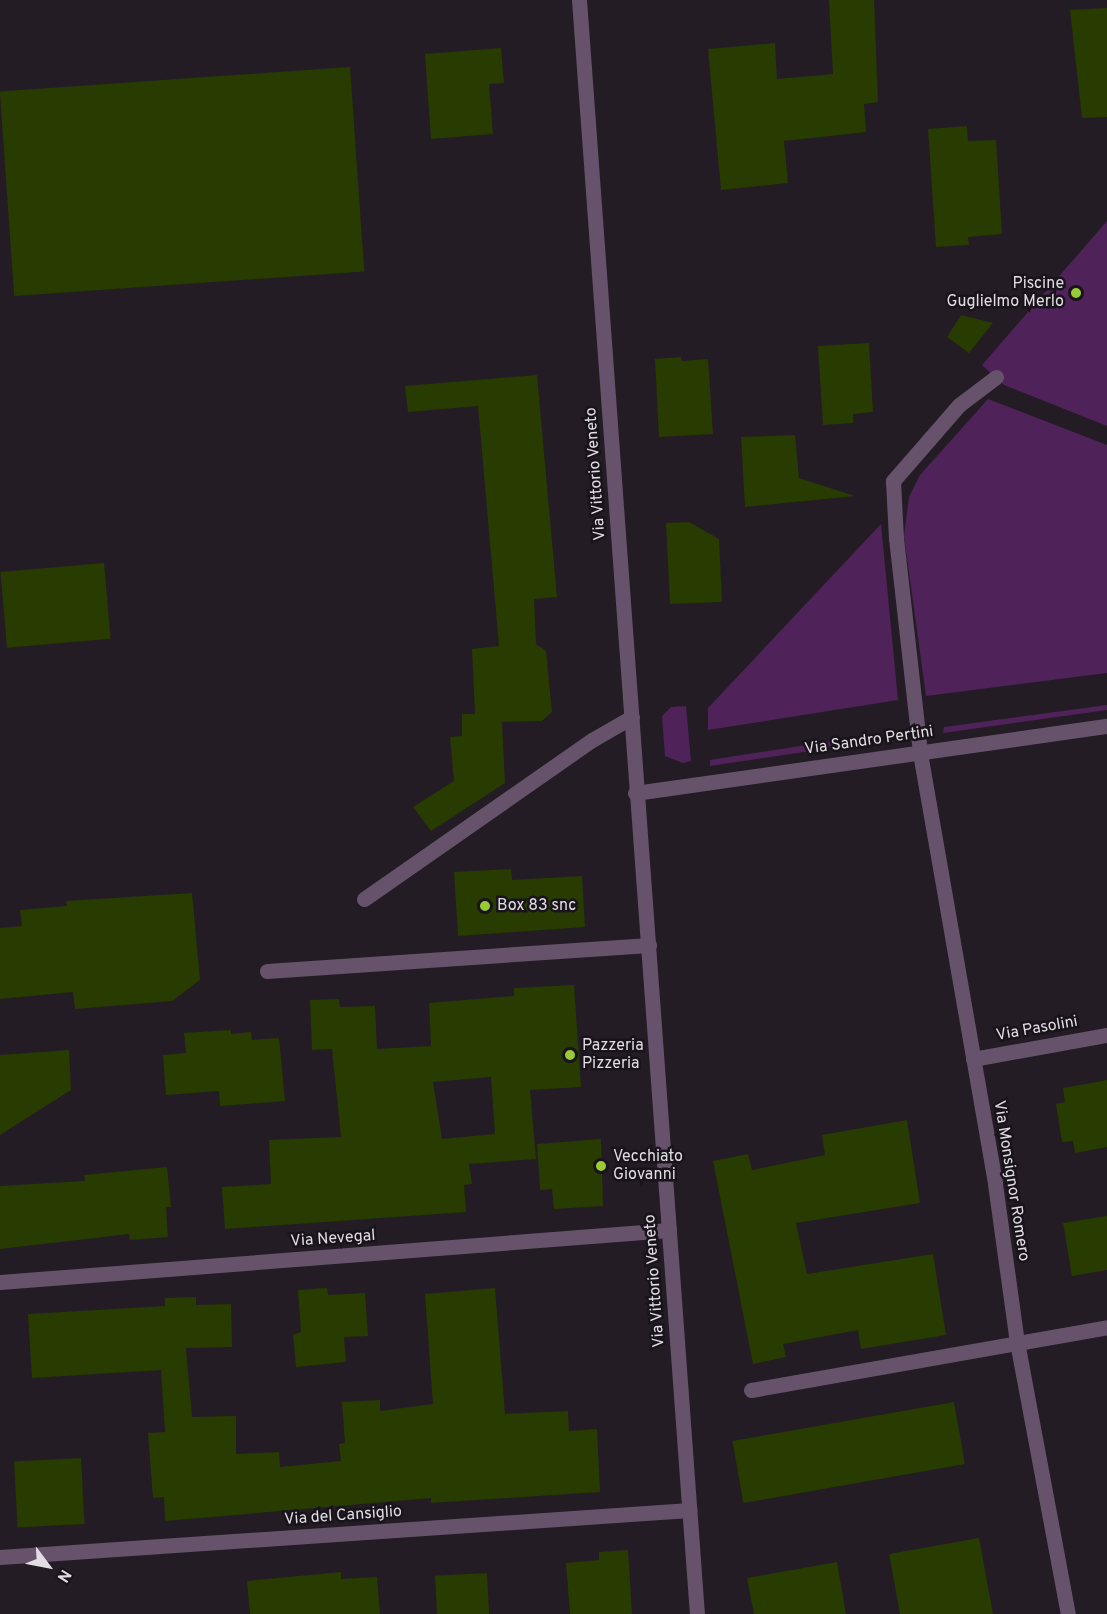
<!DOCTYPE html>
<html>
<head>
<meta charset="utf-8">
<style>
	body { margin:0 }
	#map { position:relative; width:1107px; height:1614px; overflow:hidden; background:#231c24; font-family:Overpass,sans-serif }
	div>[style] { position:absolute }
	.green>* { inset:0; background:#4f225a }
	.building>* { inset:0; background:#283b00; transform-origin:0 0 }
	.minor>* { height:15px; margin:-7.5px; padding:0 7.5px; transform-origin:7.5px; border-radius:7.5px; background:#67526c }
	.dots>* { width:16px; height:16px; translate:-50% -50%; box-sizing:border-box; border:3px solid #19131b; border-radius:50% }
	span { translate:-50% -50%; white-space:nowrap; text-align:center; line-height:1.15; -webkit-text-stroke:5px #19131b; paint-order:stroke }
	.poi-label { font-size:16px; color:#e2dde3 }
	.right { translate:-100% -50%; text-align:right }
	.left { translate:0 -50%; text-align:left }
	.street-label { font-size:16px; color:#e2dde3 }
	.north { position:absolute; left:18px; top:1536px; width:60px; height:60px; -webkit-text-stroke:4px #19131b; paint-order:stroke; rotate:122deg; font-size:16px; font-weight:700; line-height:24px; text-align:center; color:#e2dde3 }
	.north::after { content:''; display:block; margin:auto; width:21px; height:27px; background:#e2dde3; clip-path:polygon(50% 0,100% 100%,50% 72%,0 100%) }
</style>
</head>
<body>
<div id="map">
	<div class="green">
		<i style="clip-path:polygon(1107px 221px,1107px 426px,1004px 385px,982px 365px)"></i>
		<i style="clip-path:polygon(988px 399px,1107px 445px,1107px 673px,926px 696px,904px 536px,909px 497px,920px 475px)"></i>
		<i style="clip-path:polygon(881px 524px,898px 700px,708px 730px,708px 708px)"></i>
		<i style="clip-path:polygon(1107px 705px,1107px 710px,943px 733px,944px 727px)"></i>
		<i style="clip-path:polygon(686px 706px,691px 761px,683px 763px,665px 756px,662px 716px,671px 707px)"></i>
		<i style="clip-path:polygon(870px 735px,871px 742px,710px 766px,710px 760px)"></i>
	</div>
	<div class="building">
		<i style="clip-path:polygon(829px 0,874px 0,878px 102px,864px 104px,866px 132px,784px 141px,788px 183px,721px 190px,708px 49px,775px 43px,777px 79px,833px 74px)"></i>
		<i style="clip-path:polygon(1107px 8px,1107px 117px,1082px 118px,1070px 10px)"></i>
		<i style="clip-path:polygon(501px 48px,504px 83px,489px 84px,493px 134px,431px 139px,425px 54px)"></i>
		<i style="left:350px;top:67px;width:205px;height:351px;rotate:86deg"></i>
		<i style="clip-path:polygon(967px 126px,968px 141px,996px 140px,1002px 234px,968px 237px,969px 245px,936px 247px,928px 129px)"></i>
		<i style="clip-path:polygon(961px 315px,993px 323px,969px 353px,947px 337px)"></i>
		<i style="clip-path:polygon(869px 343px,873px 412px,853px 414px,853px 423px,823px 425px,818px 346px)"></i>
		<i style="clip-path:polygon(681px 357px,682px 361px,708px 359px,713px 434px,659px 437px,655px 359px)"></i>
		<i style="clip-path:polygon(537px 375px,557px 597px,534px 599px,536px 644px,546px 651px,552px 712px,542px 721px,502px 722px,505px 783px,431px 831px,413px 807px,454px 781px,450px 737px,462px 736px,462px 714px,475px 714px,472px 649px,499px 646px,478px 406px,408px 412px,405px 386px)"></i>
		<i style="clip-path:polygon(795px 435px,799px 478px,855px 496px,745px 507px,741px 437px)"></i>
		<i style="clip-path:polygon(689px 522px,719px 539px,722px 602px,670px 604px,666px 523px)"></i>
		<i style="left:104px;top:563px;width:76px;height:104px;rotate:85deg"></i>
		<i style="clip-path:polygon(511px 869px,512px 880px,582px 876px,585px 927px,458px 936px,454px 872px)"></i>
		<i style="clip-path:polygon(192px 893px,200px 980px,172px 1001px,75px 1009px,73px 992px,0 999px,0 928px,22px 926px,20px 910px,67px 906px,66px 901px)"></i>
		<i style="clip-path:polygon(evenodd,574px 985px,581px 1087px,530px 1090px,536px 1159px,469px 1164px,472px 1184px,464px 1185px,466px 1212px,225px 1229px,222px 1187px,271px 1184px,269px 1140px,341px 1137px,332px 1049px,312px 1050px,310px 1000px,339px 999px,340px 1007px,375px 1006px,377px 1049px,431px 1046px,429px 1003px,514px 996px,514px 988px,574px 985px,491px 1077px,495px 1134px,442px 1139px,433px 1082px,491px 1077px)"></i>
		<i style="clip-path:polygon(231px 1030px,231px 1034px,251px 1032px,252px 1040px,279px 1038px,285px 1101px,220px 1106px,219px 1091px,166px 1095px,163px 1055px,186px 1053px,184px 1033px)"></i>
		<i style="clip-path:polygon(69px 1050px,71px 1090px,0 1135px,0 1055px)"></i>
		<i style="clip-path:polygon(1107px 1080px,1107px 1147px,1075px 1153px,1073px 1141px,1062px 1142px,1056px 1104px,1065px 1102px,1063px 1088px)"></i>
		<i style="clip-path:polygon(907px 1120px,920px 1203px,796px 1223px,807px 1274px,933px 1254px,946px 1335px,861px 1349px,858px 1330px,783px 1344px,786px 1357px,753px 1364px,713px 1161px,748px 1154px,752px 1170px,825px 1155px,822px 1135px)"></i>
		<i style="clip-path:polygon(601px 1139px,603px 1206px,554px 1209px,552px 1189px,540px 1190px,537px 1144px)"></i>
		<i style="clip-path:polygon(167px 1167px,171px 1207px,166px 1207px,168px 1237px,130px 1240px,129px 1234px,0 1249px,0 1186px,85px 1181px,84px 1175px)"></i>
		<i style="clip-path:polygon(1107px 1216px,1107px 1270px,1072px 1276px,1063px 1223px)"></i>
		<i style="clip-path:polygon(327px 1288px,328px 1295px,365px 1293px,368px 1336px,344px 1337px,346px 1362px,296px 1367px,293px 1335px,301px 1332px,298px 1290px)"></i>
		<i style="clip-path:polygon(495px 1288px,505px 1414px,568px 1411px,569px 1431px,597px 1429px,600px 1492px,431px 1503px,431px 1498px,165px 1521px,164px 1497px,153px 1498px,148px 1433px,165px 1432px,161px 1370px,32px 1378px,28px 1314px,165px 1306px,165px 1298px,196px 1297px,196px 1305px,231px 1304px,232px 1347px,186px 1348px,192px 1417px,236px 1416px,236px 1454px,279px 1452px,280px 1467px,341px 1461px,339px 1444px,345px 1443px,342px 1402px,380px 1400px,380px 1411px,433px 1404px,425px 1294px)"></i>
		<i style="left:954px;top:1402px;width:63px;height:225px;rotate:80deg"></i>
		<i style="left:81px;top:1458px;width:66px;height:67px;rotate:87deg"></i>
		<i style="clip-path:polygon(979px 1538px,993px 1614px,900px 1614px,889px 1554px)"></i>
		<i style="clip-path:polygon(628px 1550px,632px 1614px,570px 1614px,566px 1563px,599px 1560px,599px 1552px)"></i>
		<i style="clip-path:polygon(837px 1562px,846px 1614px,754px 1614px,747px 1578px)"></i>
		<i style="clip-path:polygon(341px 1572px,341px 1579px,377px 1577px,380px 1614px,250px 1614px,247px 1581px)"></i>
		<i style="left:487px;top:1573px;width:41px;height:52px;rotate:87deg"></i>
	</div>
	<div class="minor">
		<i style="left:579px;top:0;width:1618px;rotate:85.82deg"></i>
		<i style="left:996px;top:377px;width:46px;rotate:142.9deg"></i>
		<i style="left:959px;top:405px;width:101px;rotate:131deg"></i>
		<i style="left:893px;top:481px;width:57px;rotate:87deg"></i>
		<i style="left:896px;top:538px;width:216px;rotate:83.6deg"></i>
		<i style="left:920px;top:753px;width:437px;rotate:80.1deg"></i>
		<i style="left:995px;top:1184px;width:160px;rotate:82.1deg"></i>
		<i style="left:1017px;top:1342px;width:277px;rotate:79.4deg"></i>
		<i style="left:635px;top:793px;width:477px;rotate:-8.1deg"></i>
		<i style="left:364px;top:899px;width:278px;rotate:-34.9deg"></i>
		<i style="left:592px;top:740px;width:46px;rotate:-29.9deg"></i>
		<i style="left:267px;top:971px;width:383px;rotate:-3.9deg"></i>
		<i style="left:973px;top:1059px;width:136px;rotate:-10.2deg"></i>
		<i style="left:0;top:1282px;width:671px;rotate:-4.44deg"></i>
		<i style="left:751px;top:1390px;width:362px;rotate:-10deg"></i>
		<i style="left:0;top:1557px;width:691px;rotate:-3.9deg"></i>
	</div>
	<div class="dots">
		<i style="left:1076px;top:293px;background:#99cb36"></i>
		<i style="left:485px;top:906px;background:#99cb36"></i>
		<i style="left:570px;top:1055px;background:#99cb36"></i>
		<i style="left:601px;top:1166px;background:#99cb36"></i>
	</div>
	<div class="poi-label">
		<span class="right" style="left:1064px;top:293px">Piscine<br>Guglielmo Merlo</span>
		<span class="left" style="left:497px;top:906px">Box 83 snc</span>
		<span class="left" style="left:582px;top:1055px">Pazzeria<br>Pizzeria</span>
		<span class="left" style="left:613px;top:1166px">Vecchiato<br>Giovanni</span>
	</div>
	<div class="street-label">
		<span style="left:596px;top:474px;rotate:-94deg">Via Vittorio Veneto</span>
		<span style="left:869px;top:741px;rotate:-8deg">Via Sandro Pertini</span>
		<span style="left:1037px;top:1029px;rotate:-10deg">Via Pasolini</span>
		<span style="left:1011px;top:1181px;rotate:81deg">Via Monsignor Romero</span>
		<span style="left:333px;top:1239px;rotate:-4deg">Via Nevegal</span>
		<span style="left:655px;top:1281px;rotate:-94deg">Via Vittorio Veneto</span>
		<span style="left:343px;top:1516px;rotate:-4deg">Via del Cansiglio</span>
	</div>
	<div class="north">N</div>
</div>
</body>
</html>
